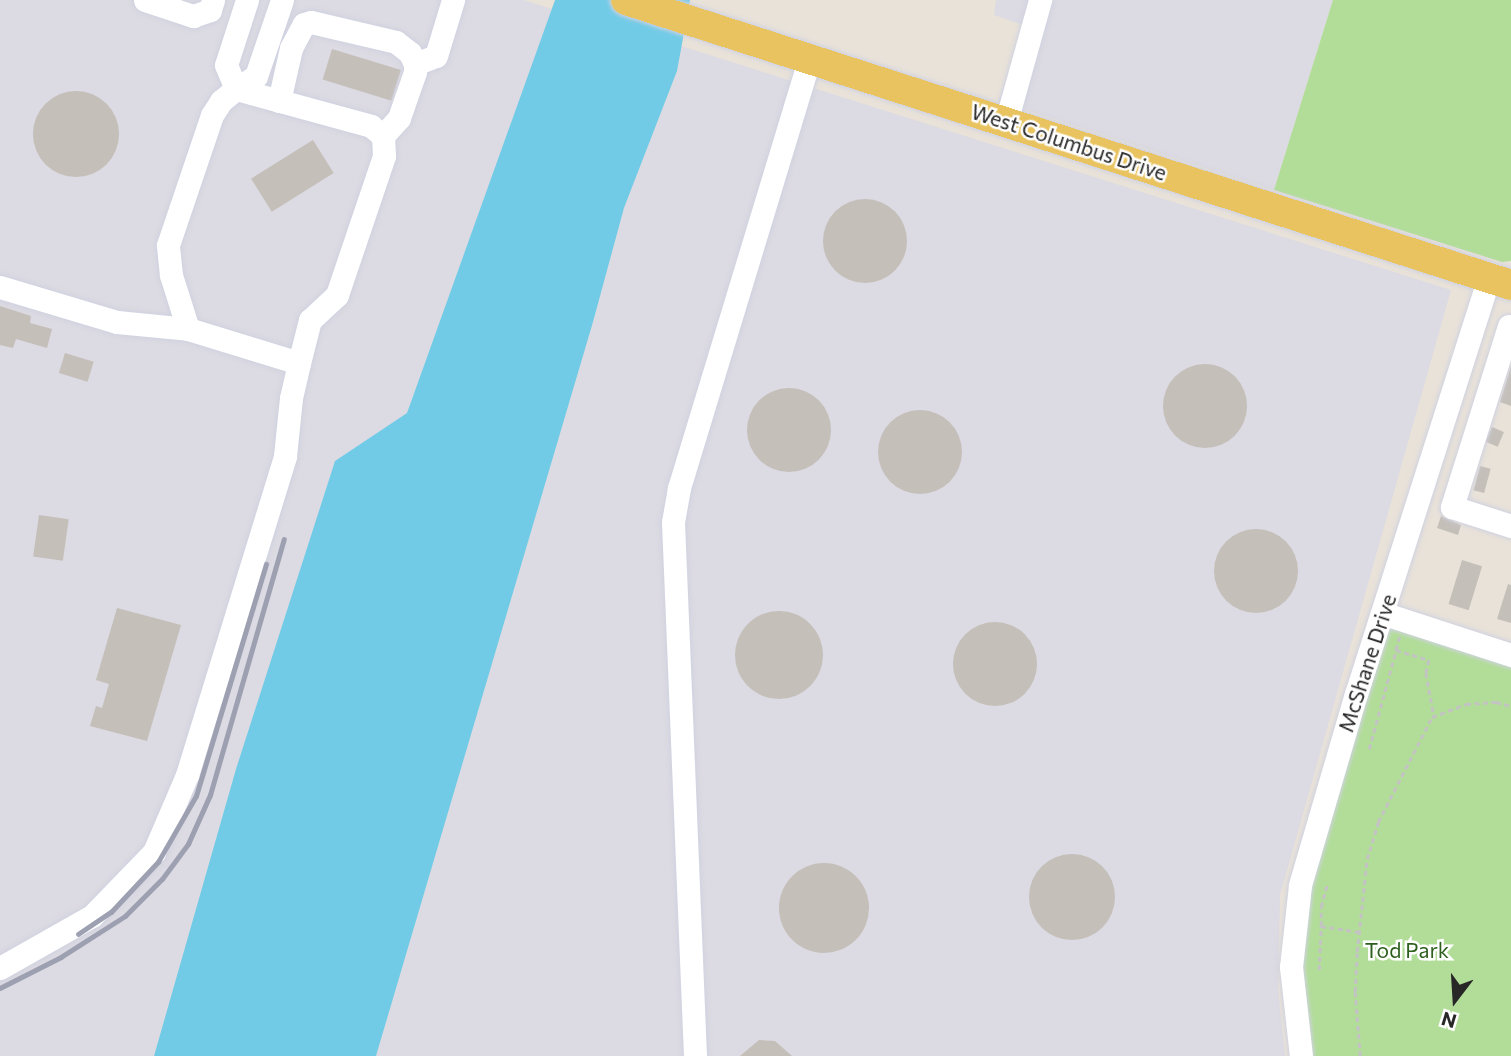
<!DOCTYPE html>
<html>
<head>
<meta charset="utf-8">
<style>
	body { margin:0 }
	#map { position:relative; width:1511px; height:1056px; overflow:hidden; background:#e9e2d9; font-family:Commissioner,sans-serif }
	div>[style] { position:absolute }
	.industrial>* { inset:0; background:#dcdae2 }
	.green>* { inset:0; background:#b2dd98 }
	.water>* { inset:0; background:#71cbe7 }
	.building>* { inset:0; background:#c4bfb9; transform-origin:0 0 }
	.round { border-radius:50% }
	.path>* { height:2.5px; margin-top:-1.25px; transform-origin:0; background:repeating-linear-gradient(90deg,#c3c3c3 0 5px,transparent 0 8.5px) }
	.roads { filter:drop-shadow(0 0 2px #cfd2e0) drop-shadow(0 0 2px #cfd2e0) }
	.minor>* { height:23px; margin:-11.5px; padding:0 11.5px; transform-origin:11.5px; border-radius:11.5px; background:#fff }
	.major>* { height:30px; margin:-15px; padding:0 15px; transform-origin:15px; border-radius:15px; background:#e8c360 }
	.rail>* { height:4.5px; margin:-2.25px; padding:0 2.25px; transform-origin:2.25px; border-radius:2.25px; background:#9da0b1 }
	span { translate:-50% -50%; white-space:nowrap; text-align:center; line-height:1.15; -webkit-text-stroke:5px #fff; paint-order:stroke }
	.street-label { font-size:21px; color:#272727 }
	.park-label { font-size:21px; color:#2d5f1d }
	.north { position:absolute; left:1420px; top:965px; width:70px; height:70px; -webkit-text-stroke:5px #fff; paint-order:stroke; rotate:197deg; font-size:19px; font-weight:700; line-height:28px; text-align:center; color:#272727 }
	.north::after { content:''; display:block; margin:auto; width:24px; height:32px; background:#272727; clip-path:polygon(50% 0,100% 100%,50% 72%,0 100%) }
</style>
</head>
<body>
<div id="map">
	<div class="industrial">
		<i style="clip-path:polygon(0 0,524px 0,552px 9px,407px 413px,335px 462px,236px 769px,154px 1056px,0 1056px)"></i>
		<i style="clip-path:polygon(996px 0,1333px 0,1274px 190px,999px 101px,1026px 26px,994px 15px)"></i>
		<i style="clip-path:polygon(681px 46px,1451px 290px,1280px 895px,1278px 989px,1285px 1056px,376px 1056px,593px 322px,624px 208px,677px 71px)"></i>
	</div>
	<div class="green">
		<i style="clip-path:polygon(1333px 0,1511px 0,1511px 261px,1502px 262px,1274px 190px)"></i>
		<i style="clip-path:polygon(1387px 627px,1511px 667px,1511px 1056px,1313px 1056px,1302px 983px,1303px 922px,1317px 858px)"></i>
	</div>
	<div class="water">
		<i style="clip-path:polygon(555px 0,690px 0,677px 71px,624px 208px,593px 322px,376px 1056px,154px 1056px,236px 769px,335px 461px,407px 413px)"></i>
	</div>
	<div class="building">
		<i style="left:332px;top:49px;width:72px;height:32px;rotate:17deg"></i>
		<i class="round" style="left:33px;top:91px;width:86px;height:86px"></i>
		<i style="left:313px;top:140px;width:39px;height:73px;rotate:58deg"></i>
		<i class="round" style="left:823px;top:199px;width:84px;height:84px"></i>
		<i style="clip-path:polygon(0 306px,31px 316px,30px 323px,52px 329px,47px 348px,16px 339px,13px 348px,0 345px)"></i>
		<i style="left:65px;top:353px;width:30px;height:21px;rotate:17deg"></i>
		<i class="round" style="left:1163px;top:364px;width:84px;height:84px"></i>
		<i style="clip-path:polygon(1511px 366px,1511px 406px,1500px 402px)"></i>
		<i class="round" style="left:747px;top:388px;width:84px;height:84px"></i>
		<i class="round" style="left:878px;top:410px;width:84px;height:84px"></i>
		<i style="left:1492px;top:427px;width:13px;height:16px;rotate:23deg"></i>
		<i style="left:1480px;top:466px;width:11px;height:25px;rotate:15deg"></i>
		<i style="left:39px;top:515px;width:30px;height:42px;rotate:8deg"></i>
		<i style="clip-path:polygon(1441px 516px,1461px 525px,1458px 535px,1437px 528px)"></i>
		<i class="round" style="left:1214px;top:529px;width:84px;height:84px"></i>
		<i style="left:1462px;top:560px;width:21px;height:46px;rotate:17deg"></i>
		<i style="clip-path:polygon(1508px 584px,1511px 585px,1511px 623px,1497px 619px)"></i>
		<i style="clip-path:polygon(117px 608px,181px 625px,147px 741px,90px 726px,96px 706px,102px 708px,109px 684px,96px 680px)"></i>
		<i class="round" style="left:735px;top:611px;width:88px;height:88px"></i>
		<i class="round" style="left:953px;top:622px;width:84px;height:84px"></i>
		<i class="round" style="left:1029px;top:854px;width:86px;height:86px"></i>
		<i class="round" style="left:779px;top:863px;width:90px;height:90px"></i>
		<i style="clip-path:polygon(759px 1040px,775px 1041px,792px 1056px,740px 1056px)"></i>
	</div>
	<div class="path">
		<i style="left:1400px;top:637px;width:14px;rotate:107deg"></i>
		<i style="left:1396px;top:650px;width:34px;rotate:17deg"></i>
		<i style="left:1429px;top:660px;width:13px;rotate:103deg"></i>
		<i style="left:1426px;top:673px;width:44px;rotate:79.5deg"></i>
		<i style="left:1369px;top:749px;width:103px;rotate:-74.7deg"></i>
		<i style="left:1321px;top:926px;width:19px;rotate:-90deg"></i>
		<i style="left:1321px;top:907px;width:23px;rotate:-75deg"></i>
		<i style="left:1319px;top:970px;width:44px;rotate:-87.4deg"></i>
		<i style="left:1321px;top:926px;width:39px;rotate:9deg"></i>
		<i style="left:1360px;top:1056px;width:64px;rotate:-94.5deg"></i>
		<i style="left:1355px;top:992px;width:40px;rotate:-87.1deg"></i>
		<i style="left:1357px;top:952px;width:94px;rotate:-83.9deg"></i>
		<i style="left:1367px;top:859px;width:39px;rotate:-73deg"></i>
		<i style="left:1378px;top:822px;width:118px;rotate:-62.8deg"></i>
		<i style="left:1432px;top:717px;width:36px;rotate:-21deg"></i>
		<i style="left:1466px;top:704px;width:30px;rotate:-4deg"></i>
		<i style="left:1496px;top:702px;width:16px;rotate:15deg"></i>
	</div>
	<div class="roads">
		<div class="minor">
			<i style="left:145px;top:0;width:51px;rotate:18.4deg"></i>
			<i style="left:193px;top:16px;width:18px;rotate:-19deg"></i>
			<i style="left:210px;top:10px;width:10px;rotate:-73deg"></i>
			<i style="left:247px;top:0;width:68px;rotate:107.9deg"></i>
			<i style="left:226px;top:65px;width:26px;rotate:67deg"></i>
			<i style="left:236px;top:89px;width:24px;rotate:-33deg"></i>
			<i style="left:256px;top:76px;width:80px;rotate:-71.1deg"></i>
			<i style="left:415px;top:64px;width:22px;rotate:-21deg"></i>
			<i style="left:436px;top:56px;width:59px;rotate:-73.1deg"></i>
			<i style="left:236px;top:89px;width:140px;rotate:15.3deg"></i>
			<i style="left:371px;top:126px;width:16px;rotate:40deg"></i>
			<i style="left:383px;top:136px;width:20px;rotate:87deg"></i>
			<i style="left:384px;top:156px;width:147px;rotate:108.7deg"></i>
			<i style="left:337px;top:295px;width:37px;rotate:137deg"></i>
			<i style="left:310px;top:320px;width:44px;rotate:104.3deg"></i>
			<i style="left:299px;top:363px;width:116px;rotate:-163deg"></i>
			<i style="left:188px;top:329px;width:57px;rotate:-107.5deg"></i>
			<i style="left:171px;top:275px;width:30px;rotate:-96deg"></i>
			<i style="left:168px;top:245px;width:137px;rotate:-71.3deg"></i>
			<i style="left:212px;top:115px;width:17px;rotate:-57deg"></i>
			<i style="left:221px;top:101px;width:19px;rotate:-39deg"></i>
			<i style="left:279px;top:101px;width:54px;rotate:-77.2deg"></i>
			<i style="left:291px;top:48px;width:27px;rotate:-62deg"></i>
			<i style="left:304px;top:24px;width:7px;rotate:-16deg"></i>
			<i style="left:311px;top:22px;width:87px;rotate:13.2deg"></i>
			<i style="left:396px;top:42px;width:18px;rotate:38deg"></i>
			<i style="left:410px;top:53px;width:12px;rotate:66deg"></i>
			<i style="left:415px;top:64px;width:8px;rotate:90deg"></i>
			<i style="left:415px;top:72px;width:49px;rotate:109.2deg"></i>
			<i style="left:399px;top:118px;width:24px;rotate:132deg"></i>
			<i style="left:1006px;top:122px;width:127px;rotate:-74.4deg"></i>
			<i style="left:0;top:287px;width:122px;rotate:16.7deg"></i>
			<i style="left:117px;top:322px;width:71px;rotate:5.6deg"></i>
			<i style="left:1509px;top:326px;width:190px;rotate:107.5deg"></i>
			<i style="left:1452px;top:507px;width:62px;rotate:17.9deg"></i>
			<i style="left:1382px;top:613px;width:136px;rotate:18deg"></i>
			<i style="left:0;top:968px;width:106px;rotate:-29.5deg"></i>
			<i style="left:92px;top:916px;width:89px;rotate:-45.9deg"></i>
			<i style="left:154px;top:852px;width:84px;rotate:-66.8deg"></i>
			<i style="left:187px;top:775px;width:334px;rotate:-72.9deg"></i>
			<i style="left:285px;top:456px;width:58px;rotate:-84.1deg"></i>
			<i style="left:291px;top:398px;width:36px;rotate:-77deg"></i>
			<i style="left:695px;top:1056px;width:534px;rotate:-92.36deg"></i>
			<i style="left:673px;top:522px;width:35px;rotate:-80deg"></i>
			<i style="left:679px;top:488px;width:448px;rotate:-73.1deg"></i>
			<i style="left:1301px;top:1056px;width:90px;rotate:-96.4deg"></i>
			<i style="left:1291px;top:967px;width:82px;rotate:-83.7deg"></i>
			<i style="left:1300px;top:885px;width:199px;rotate:-73.7deg"></i>
			<i style="left:1356px;top:694px;width:438px;rotate:-72.3deg"></i>
		</div>
		<div class="major">
			<i style="left:626px;top:0;width:930px;rotate:17.85deg"></i>
		</div>
	</div>
	<div class="rail">
		<i style="left:78px;top:934px;width:40px;rotate:-34deg"></i>
		<i style="left:111px;top:912px;width:69px;rotate:-46.8deg"></i>
		<i style="left:158px;top:862px;width:76px;rotate:-60.1deg"></i>
		<i style="left:196px;top:796px;width:242px;rotate:-73.2deg"></i>
		<i style="left:0;top:988px;width:68px;rotate:-26.9deg"></i>
		<i style="left:61px;top:957px;width:76px;rotate:-32.6deg"></i>
		<i style="left:125px;top:916px;width:52px;rotate:-45deg"></i>
		<i style="left:162px;top:879px;width:44px;rotate:-53.4deg"></i>
		<i style="left:188px;top:844px;width:54px;rotate:-65.8deg"></i>
		<i style="left:210px;top:795px;width:266px;rotate:-73.9deg"></i>
	</div>
	<div class="street-label">
		<span style="left:1069px;top:142px;rotate:18deg">West Columbus Drive</span>
		<span style="left:1367px;top:663px;rotate:-72deg">McShane Drive</span>
	</div>
	<div class="park-label">
		<span style="left:1407px;top:950px">Tod Park</span>
	</div>
	<div class="north">N</div>
</div>
</body>
</html>
